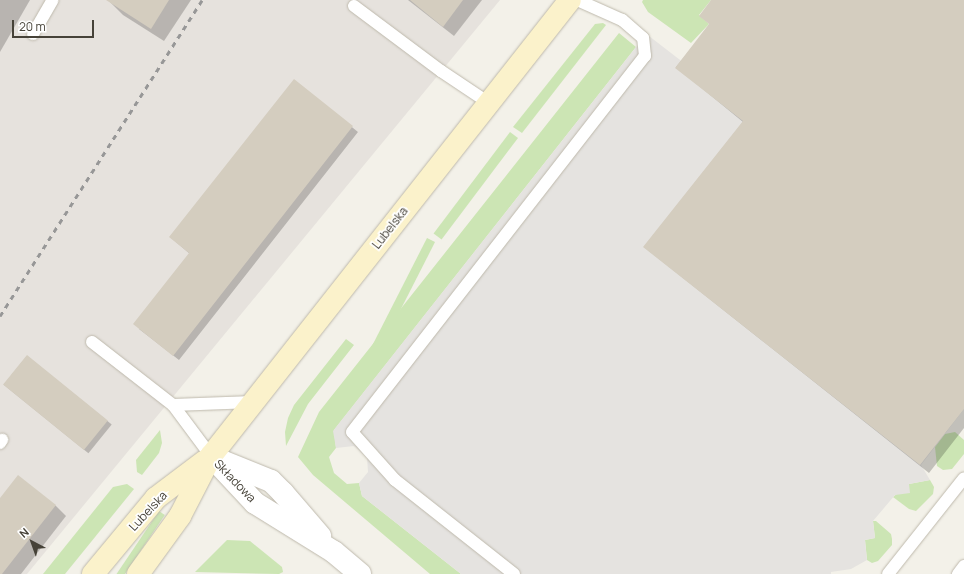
<!DOCTYPE html>
<html>
<head>
<meta charset="utf-8">
<style>
	body { margin:0 }
	#map { position:relative; width:964px; height:574px; overflow:hidden; background:#f3f1e9; font-family:Manrope,sans-serif }
	div>[style] { position:absolute }
	.industrial>* { inset:0; background:#e6e2dd }
	.green>* { inset:0; background:#cce5b4; transform-origin:0 0 }
	.parking>* { inset:0; background:#e5e3e0 }
	.shadow>* { inset:0; background:#0003; transform-origin:0 0 }
	.building>* { inset:0; background:#d4cdbf; transform-origin:0 0 }
	.roads { filter:drop-shadow(0 0 1px #beb9ac) drop-shadow(0 0 1px #beb9ac) }
	.lane>* { height:12px; margin:-6px; padding:0 6px; transform-origin:6px; border-radius:6px; background:#fff }
	.street>* { height:22px; margin:-11px; padding:0 11px; transform-origin:11px; border-radius:11px; background:#fff }
	.secondary>* { height:22px; margin:-11px; padding:0 11px; transform-origin:11px; border-radius:11px; background:#fbf2cb }
	.rail>* { height:3px; margin-top:-1.5px; transform-origin:0; background:repeating-linear-gradient(90deg,#979797 0 5px,transparent 0 10px) }
	span { translate:-50% -50%; white-space:nowrap; text-align:center; line-height:1.15; -webkit-text-stroke:3.5px #fff; paint-order:stroke }
	.street-label { font-size:12px; color:#464238 }
	.north { position:absolute; left:12px; top:522px; width:40px; height:40px; -webkit-text-stroke:3px #fff; paint-order:stroke; rotate:319deg; font-size:11px; font-weight:700; line-height:16px; text-align:center; color:#464238 }
	.north::after { content:''; display:block; margin:auto; width:14px; height:18px; background:#464238; clip-path:polygon(50% 0,100% 100%,50% 72%,0 100%) }
	.scale { position:absolute; left:12px; top:20px; width:82px; height:18px; box-sizing:border-box; border:2px solid #464238; border-top:0; padding-left:5px; font-size:12px; line-height:14px; white-space:nowrap; color:#464238; -webkit-text-stroke:3px #fff; paint-order:stroke }
</style>
</head>
<body>
<div id="map">
	<div class="industrial">
		<i style="clip-path:polygon(0 0,500px 0,27px 574px,0 574px)"></i>
	</div>
	<div class="green">
		<i style="clip-path:polygon(643px 0,711px 0,699px 15px,709px 24px,691px 43px,648px 12px,642px 2px)"></i>
		<i style="clip-path:polygon(603px 23px,606px 25px,522px 133px,513px 127px,595px 24px)"></i>
		<i style="clip-path:polygon(619px 33px,636px 47px,334px 430px,336px 448px,329px 457px,334px 473px,347px 484px,359px 483px,362px 496px,461px 574px,430px 574px,313px 475px,298px 457px,319px 412px)"></i>
		<i style="left:510px;top:132px;width:10px;height:127px;rotate:37deg"></i>
		<i style="left:427px;top:238px;width:9px;height:122px;rotate:27deg"></i>
		<i style="clip-path:polygon(346px 339px,354px 345px,308px 404px,286px 446px,285px 432px,288px 418px,294px 405px)"></i>
		<i style="clip-path:polygon(160px 430px,162px 443px,159px 453px,142px 475px,137px 472px,136px 460px)"></i>
		<i style="clip-path:polygon(955px 432px,964px 440px,964px 454px,952px 469px,943px 470px,937px 466px,935px 447px,945px 434px)"></i>
		<i style="clip-path:polygon(930px 480px,934px 487px,933px 494px,916px 511px,909px 509px,893px 497px,909px 484px)"></i>
		<i style="clip-path:polygon(127px 484px,134px 489px,65px 574px,43px 574px,113px 487px)"></i>
		<i style="left:159px;top:511px;width:7px;height:80px;rotate:34deg"></i>
		<i style="clip-path:polygon(873px 521px,876px 521px,891px 534px,892px 539px,892px 545px,878px 561px,872px 563px,867px 560px,865px 540px,875px 538px)"></i>
		<i style="clip-path:polygon(227px 540px,250px 541px,282px 567px,283px 572px,279px 574px,195px 572px)"></i>
	</div>
	<div class="parking">
		<i style="clip-path:polygon(649px 36px,964px 279px,964px 409px,921px 465px,930px 480px,909px 484px,910px 493px,895px 495px,873px 521px,875px 538px,865px 540px,867px 560px,851px 569px,831px 572px,831px 574px,461px 574px,362px 496px,359px 483px,368px 472px,367px 457px,354px 446px,336px 448px,333px 431px,636px 47px)"></i>
	</div>
	<div class="shadow">
		<i style="clip-path:polygon(0 0,30px 0,0 52px)"></i>
		<i style="clip-path:polygon(111px 0,191px 0,164px 41px,123px 15px,110px 2px)"></i>
		<i style="clip-path:polygon(408px 0,482px 0,454px 36px)"></i>
		<i style="clip-path:polygon(712px 0,964px 0,964px 428px,929px 473px,644px 247px,743px 122px,676px 67px,710px 25px)"></i>
		<i style="clip-path:polygon(295px 81px,358px 132px,179px 360px,139px 329px,190px 254px,170px 237px)"></i>
		<i style="left:27px;top:356px;width:109px;height:37px;rotate:39deg"></i>
		<i style="clip-path:polygon(18px 477px,56px 506px,66px 516px,21px 574px,0 574px,0 500px)"></i>
	</div>
	<div class="building">
		<i style="clip-path:polygon(106px 0,169px 0,151px 29px)"></i>
		<i style="clip-path:polygon(410px 0,463px 0,443px 27px)"></i>
		<i style="clip-path:polygon(711px 0,964px 0,964px 409px,920px 465px,643px 247px,743px 121px,675px 68px,709px 24px,699px 16px)"></i>
		<i style="clip-path:polygon(294px 79px,353px 126px,173px 356px,133px 324px,189px 253px,169px 237px)"></i>
		<i style="left:27px;top:355px;width:104px;height:38px;rotate:39deg"></i>
		<i style="clip-path:polygon(18px 475px,56px 505px,2px 574px,0 574px,0 498px)"></i>
	</div>
	<div class="roads">
		<div class="lane">
			<i style="left:354px;top:6px;width:109px;rotate:36.8deg"></i>
			<i style="left:441px;top:71px;width:58px;rotate:33.7deg"></i>
			<i style="left:33px;top:34px;width:39px;rotate:-60deg"></i>
			<i style="left:92px;top:342px;width:103px;rotate:37.9deg"></i>
			<i style="left:173px;top:405px;width:64px;rotate:53.3deg"></i>
			<i style="left:173px;top:405px;width:80px;rotate:-2.1deg"></i>
			<i style="left:0;top:443px;width:4px;rotate:-56deg"></i>
			<i style="left:514px;top:574px;width:152px;rotate:-141.7deg"></i>
			<i style="left:395px;top:480px;width:64px;rotate:-131.9deg"></i>
			<i style="left:352px;top:432px;width:477px;rotate:-52.1deg"></i>
			<i style="left:645px;top:56px;width:18px;rotate:-96deg"></i>
			<i style="left:643px;top:38px;width:28px;rotate:-139deg"></i>
			<i style="left:622px;top:20px;width:49px;rotate:-156deg"></i>
			<i style="left:888px;top:574px;width:122px;rotate:-51.6deg"></i>
			<i style="left:958px;top:574px;width:10px;rotate:-53deg"></i>
		</div>
		<div class="street">
			<i style="left:211px;top:456px;width:64px;rotate:46.9deg"></i>
			<i style="left:255px;top:503px;width:93px;rotate:31.8deg"></i>
			<i style="left:334px;top:552px;width:34px;rotate:40deg"></i>
			<i style="left:219px;top:460px;width:56px;rotate:22deg"></i>
			<i style="left:271px;top:481px;width:17px;rotate:45deg"></i>
			<i style="left:283px;top:493px;width:57px;rotate:49.3deg"></i>
		</div>
		<div class="secondary">
			<i style="left:93px;top:574px;width:99px;rotate:-50.3deg"></i>
			<i style="left:156px;top:498px;width:61px;rotate:-37.1deg"></i>
			<i style="left:138px;top:574px;width:72px;rotate:-54.1deg"></i>
			<i style="left:180px;top:516px;width:68px;rotate:-62.7deg"></i>
			<i style="left:211px;top:456px;width:580px;rotate:-51.79deg"></i>
		</div>
	</div>
	<div class="rail">
		<i style="left:0;top:316px;width:375px;rotate:-57.4deg"></i>
	</div>
	<div class="street-label">
		<span style="left:390px;top:228px;rotate:-52deg">Lubelska</span>
		<span style="left:235px;top:481px;rotate:46deg">Składowa</span>
		<span style="left:148px;top:511px;rotate:-47deg">Lubelska</span>
	</div>
	<div class="north">N</div>
	<div class="scale">20 m</div>
</div>
</body>
</html>
